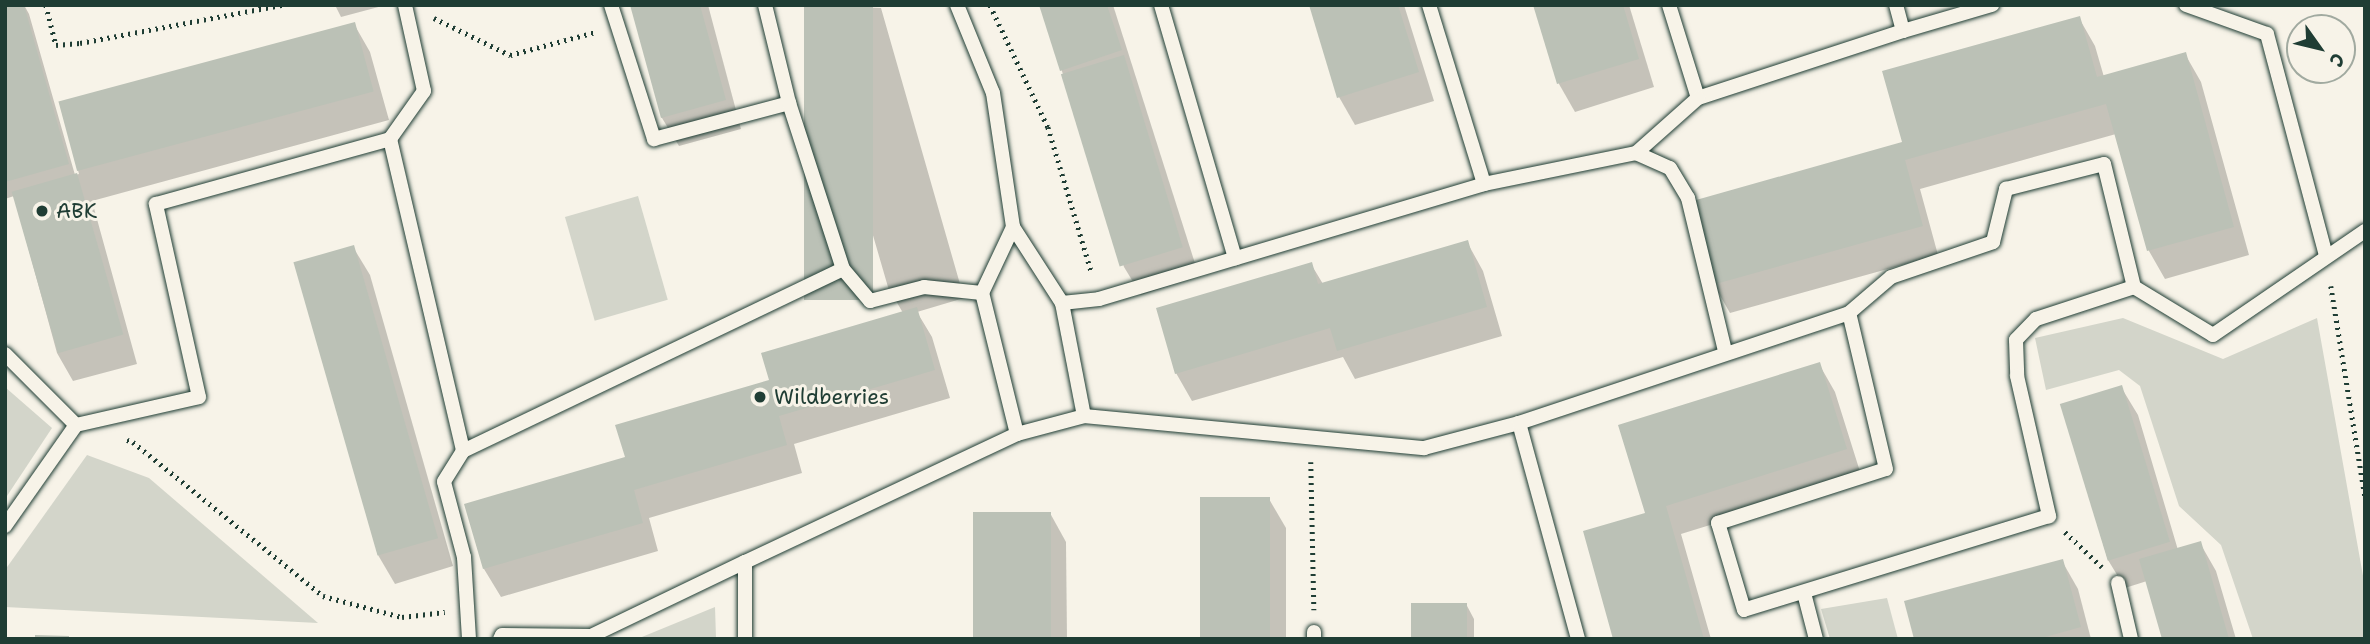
<!DOCTYPE html>
<html>
<head>
<meta charset="utf-8">
<style>
	body { margin:0 }
	#map { position:relative; width:2370px; height:644px; overflow:hidden; background:#f7f3e8; font-family:"Shantell Sans",sans-serif }
	div>[style] { position:absolute }
	.green>* { inset:0; background:#d3d5ca; transform-origin:0 0 }
	.shadow>* { inset:0; background:#0003 }
	.building>* { inset:0; background:#bbc1b6; transform-origin:0 0 }
	.path>* { height:4.5px; margin-top:-2.25px; transform-origin:0; background:repeating-linear-gradient(90deg,#1f3d34 0 2px,transparent 0 7px) }
	.roads { filter:drop-shadow(0 0 2px #1f3d34) drop-shadow(0 0 2px #1f3d34) }
	.service>* { height:14px; margin:-7px; padding:0 7px; transform-origin:7px; border-radius:7px; background:#f7f3e8 }
	.dots>* { width:19px; height:19px; translate:-50% -50%; box-sizing:border-box; border:4px solid #f7f3e8; border-radius:50% }
	span { translate:-50% -50%; white-space:nowrap; text-align:center; line-height:1.15; -webkit-text-stroke:6px #f7f3e8; paint-order:stroke }
	.poi-label { font-size:21px; color:#1f3d34 }
	.left { translate:0 -50%; text-align:left }
	.frame { position:absolute; inset:0; border:7px solid #1f3d34; pointer-events:none }
	.north { position:absolute; left:2286px; top:14px; width:70px; height:70px; box-sizing:border-box; background:#f7f3e8; border:2px solid #a1aaa0; border-radius:50%; rotate:124deg; font-size:19px; font-weight:700; line-height:28px; text-align:center; color:#1f3d34 }
	.north::after { content:''; display:block; margin:auto; width:24px; height:32px; background:#1f3d34; clip-path:polygon(50% 0,100% 100%,50% 72%,0 100%) }
</style>
</head>
<body>
<div id="map">
	<div class="green">
		<i style="left:638px;top:196px;width:108px;height:76px;rotate:74deg"></i>
		<i style="clip-path:polygon(2123px 318px,2223px 359px,2317px 318px,2365px 587px,2365px 639px,2253px 639px,2221px 545px,2179px 506px,2140px 386px,2119px 370px,2046px 390px,2035px 338px)"></i>
		<i style="clip-path:polygon(5px 387px,52px 428px,5px 499px)"></i>
		<i style="clip-path:polygon(87px 455px,149px 478px,318px 623px,5px 607px,5px 570px)"></i>
		<i style="clip-path:polygon(1887px 598px,1898px 639px,1830px 639px,1821px 609px)"></i>
		<i style="clip-path:polygon(715px 607px,716px 639px,637px 639px)"></i>
	</div>
	<div class="shadow">
		<i style="clip-path:polygon(5px 5px,24px 5px,29px 14px,75px 175px,79px 174px,61px 105px,354px 24px,370px 52px,389px 120px,92px 201px,137px 364px,73px 381px,57px 353px,14px 196px,5px 199px)"></i>
		<i style="clip-path:polygon(335px 5px,386px 5px,341px 17px)"></i>
		<i style="clip-path:polygon(632px 5px,708px 5px,741px 129px,679px 146px,662px 118px)"></i>
		<i style="clip-path:polygon(806px 5px,881px 8px,964px 298px,917px 312px,932px 337px,950px 398px,794px 444px,802px 473px,649px 518px,658px 551px,501px 597px,484px 569px,466px 505px,627px 458px,903px 313px,888px 287px)"></i>
		<i style="clip-path:polygon(1041px 5px,1113px 5px,1199px 276px,1141px 295px,1124px 267px)"></i>
		<i style="clip-path:polygon(1310px 5px,1404px 5px,1434px 101px,1355px 125px,1339px 97px)"></i>
		<i style="clip-path:polygon(1535px 5px,1629px 5px,1654px 87px,1575px 112px,1559px 84px)"></i>
		<i style="clip-path:polygon(2079px 18px,2095px 46px,2104px 77px,2185px 54px,2201px 82px,2249px 255px,2165px 279px,2149px 251px,2116px 134px,1920px 189px,1938px 255px,1730px 313px,1714px 285px)"></i>
		<i style="clip-path:polygon(1467px 242px,1483px 271px,1502px 336px,1355px 379px,1343px 357px,1192px 401px,1176px 373px,1311px 264px,1323px 284px)"></i>
		<i style="clip-path:polygon(353px 247px,370px 275px,453px 566px,395px 584px,378px 555px)"></i>
		<i style="clip-path:polygon(1819px 364px,1835px 392px,1862px 478px,1681px 534px,1711px 639px,1615px 639px,1648px 514px)"></i>
		<i style="clip-path:polygon(2121px 387px,2138px 415px,2178px 550px,2200px 543px,2216px 571px,2236px 639px,2164px 639px,2147px 581px,2125px 588px,2108px 560px,2062px 404px)"></i>
		<i style="clip-path:polygon(1269px 499px,1286px 528px,1286px 639px,1201px 639px)"></i>
		<i style="clip-path:polygon(1050px 513px,1066px 542px,1067px 639px,975px 639px)"></i>
		<i style="clip-path:polygon(2062px 561px,2078px 589px,2091px 639px,1915px 639px)"></i>
		<i style="clip-path:polygon(1466px 604px,1474px 619px,1474px 639px,1413px 639px)"></i>
	</div>
	<div class="building">
		<i style="clip-path:polygon(5px 5px,24px 5px,69px 164px,5px 182px)"></i>
		<i style="clip-path:polygon(630px 5px,700px 5px,726px 100px,661px 118px)"></i>
		<i style="left:804px;top:5px;width:69px;height:295px"></i>
		<i style="clip-path:polygon(1039px 5px,1107px 5px,1122px 50px,1060px 71px)"></i>
		<i style="clip-path:polygon(1309px 5px,1398px 5px,1419px 72px,1337px 98px)"></i>
		<i style="clip-path:polygon(1533px 5px,1623px 5px,1639px 59px,1557px 84px)"></i>
		<i style="clip-path:polygon(2080px 16px,2097px 77px,2186px 52px,2234px 227px,2147px 251px,2106px 104px,1905px 160px,1923px 226px,1712px 285px,1689px 202px,1902px 142px,1882px 71px)"></i>
		<i style="left:355px;top:22px;width:72px;height:307px;rotate:75deg"></i>
		<i style="left:1124px;top:55px;width:201px;height:66px;rotate:73deg"></i>
		<i style="left:77px;top:173px;width:168px;height:68px;rotate:74deg"></i>
		<i style="clip-path:polygon(1468px 240px,1487px 307px,1337px 351px,1330px 328px,1175px 374px,1156px 308px,1312px 262px,1318px 284px)"></i>
		<i style="left:354px;top:245px;width:305px;height:63px;rotate:74deg"></i>
		<i style="clip-path:polygon(917px 307px,935px 370px,779px 416px,787px 445px,634px 490px,643px 523px,483px 569px,464px 504px,625px 457px,615px 425px,769px 380px,761px 353px)"></i>
		<i style="clip-path:polygon(1820px 362px,1847px 449px,1666px 506px,1704px 639px,1613px 639px,1583px 531px,1645px 513px,1618px 425px)"></i>
		<i style="left:2122px;top:385px;width:164px;height:65px;rotate:73deg"></i>
		<i style="left:1200px;top:497px;width:70px;height:142px"></i>
		<i style="left:973px;top:512px;width:78px;height:127px"></i>
		<i style="clip-path:polygon(2201px 541px,2229px 639px,2162px 639px,2139px 559px)"></i>
		<i style="clip-path:polygon(2063px 559px,2081px 627px,2038px 639px,1914px 639px,1904px 601px)"></i>
		<i style="left:1411px;top:603px;width:56px;height:36px"></i>
		<i style="clip-path:polygon(35px 635px,69px 636px,69px 639px,35px 639px)"></i>
	</div>
	<div class="path">
		<i style="left:46px;top:5px;width:41px;rotate:76deg"></i>
		<i style="left:56px;top:45px;width:24px;rotate:-5deg"></i>
		<i style="left:80px;top:43px;width:206px;rotate:-10.7deg"></i>
		<i style="left:990px;top:5px;width:135px;rotate:64.6deg"></i>
		<i style="left:1048px;top:127px;width:153px;rotate:73.3deg"></i>
		<i style="left:434px;top:18px;width:85px;rotate:26deg"></i>
		<i style="left:510px;top:55px;width:89px;rotate:-15deg"></i>
		<i style="left:2331px;top:286px;width:213px;rotate:80.8deg"></i>
		<i style="left:127px;top:440px;width:6px;rotate:18deg"></i>
		<i style="left:133px;top:442px;width:245px;rotate:39deg"></i>
		<i style="left:323px;top:596px;width:82px;rotate:14.9deg"></i>
		<i style="left:402px;top:617px;width:43px;rotate:-6.6deg"></i>
		<i style="left:1311px;top:462px;width:148px;rotate:88.8deg"></i>
		<i style="left:2065px;top:532px;width:51px;rotate:43.4deg"></i>
	</div>
	<div class="roads">
		<div class="service">
			<i style="left:611px;top:5px;width:141px;rotate:72.2deg"></i>
			<i style="left:654px;top:139px;width:140px;rotate:-14.9deg"></i>
			<i style="left:765px;top:5px;width:101px;rotate:76.2deg"></i>
			<i style="left:789px;top:103px;width:175px;rotate:72deg"></i>
			<i style="left:843px;top:269px;width:42px;rotate:49.8deg"></i>
			<i style="left:870px;top:301px;width:56px;rotate:-14.5deg"></i>
			<i style="left:924px;top:287px;width:58px;rotate:5.9deg"></i>
			<i style="left:957px;top:5px;width:95px;rotate:67.8deg"></i>
			<i style="left:993px;top:93px;width:135px;rotate:81.5deg"></i>
			<i style="left:1161px;top:5px;width:264px;rotate:73.7deg"></i>
			<i style="left:1429px;top:5px;width:187px;rotate:72.9deg"></i>
			<i style="left:1669px;top:5px;width:97px;rotate:72.7deg"></i>
			<i style="left:1698px;top:98px;width:216px;rotate:-18.1deg"></i>
			<i style="left:1903px;top:31px;width:27px;rotate:-105deg"></i>
			<i style="left:2186px;top:5px;width:86px;rotate:19.7deg"></i>
			<i style="left:2267px;top:34px;width:229px;rotate:75.1deg"></i>
			<i style="left:1903px;top:31px;width:93px;rotate:-16.3deg"></i>
			<i style="left:390px;top:139px;width:59px;rotate:-54.7deg"></i>
			<i style="left:424px;top:91px;width:88px;rotate:-102.5deg"></i>
			<i style="left:1636px;top:153px;width:37px;rotate:24deg"></i>
			<i style="left:1670px;top:168px;width:35px;rotate:59deg"></i>
			<i style="left:1688px;top:198px;width:157px;rotate:76.4deg"></i>
			<i style="left:2134px;top:287px;width:103px;rotate:161.9deg"></i>
			<i style="left:2036px;top:319px;width:29px;rotate:134deg"></i>
			<i style="left:2016px;top:340px;width:36px;rotate:88deg"></i>
			<i style="left:2017px;top:376px;width:144px;rotate:77.1deg"></i>
			<i style="left:2049px;top:516px;width:319px;rotate:162.9deg"></i>
			<i style="left:1744px;top:610px;width:91px;rotate:-106.6deg"></i>
			<i style="left:1718px;top:523px;width:176px;rotate:-17.8deg"></i>
			<i style="left:1886px;top:469px;width:160px;rotate:-103.3deg"></i>
			<i style="left:1849px;top:313px;width:55px;rotate:-40.6deg"></i>
			<i style="left:1891px;top:277px;width:108px;rotate:-18.9deg"></i>
			<i style="left:1993px;top:242px;width:55px;rotate:-76.2deg"></i>
			<i style="left:2006px;top:189px;width:101px;rotate:-14.3deg"></i>
			<i style="left:2104px;top:164px;width:127px;rotate:76.3deg"></i>
			<i style="left:2134px;top:287px;width:92px;rotate:31.3deg"></i>
			<i style="left:2213px;top:335px;width:184px;rotate:-34.4deg"></i>
			<i style="left:1062px;top:303px;width:37px;rotate:-6deg"></i>
			<i style="left:1099px;top:299px;width:402px;rotate:-16.6deg"></i>
			<i style="left:1484px;top:184px;width:155px;rotate:-11.5deg"></i>
			<i style="left:1636px;top:153px;width:83px;rotate:-41.6deg"></i>
			<i style="left:5px;top:354px;width:100px;rotate:45deg"></i>
			<i style="left:76px;top:425px;width:126px;rotate:-12.8deg"></i>
			<i style="left:199px;top:397px;width:198px;rotate:-102.6deg"></i>
			<i style="left:156px;top:204px;width:243px;rotate:-15.5deg"></i>
			<i style="left:390px;top:139px;width:320px;rotate:76.8deg"></i>
			<i style="left:463px;top:451px;width:421px;rotate:-25.6deg"></i>
			<i style="left:1519px;top:423px;width:224px;rotate:74.7deg"></i>
			<i style="left:1017px;top:434px;width:145px;rotate:-103.9deg"></i>
			<i style="left:982px;top:293px;width:73px;rotate:-64.8deg"></i>
			<i style="left:1013px;top:227px;width:90px;rotate:57.2deg"></i>
			<i style="left:1062px;top:303px;width:115px;rotate:79deg"></i>
			<i style="left:463px;top:451px;width:36px;rotate:122deg"></i>
			<i style="left:444px;top:482px;width:78px;rotate:75.1deg"></i>
			<i style="left:464px;top:557px;width:82px;rotate:86.5deg"></i>
			<i style="left:5px;top:526px;width:123px;rotate:-54.9deg"></i>
			<i style="left:745px;top:562px;width:301px;rotate:-25.2deg"></i>
			<i style="left:1017px;top:434px;width:69px;rotate:-15deg"></i>
			<i style="left:1084px;top:416px;width:342px;rotate:5.4deg"></i>
			<i style="left:1424px;top:448px;width:98px;rotate:-14.7deg"></i>
			<i style="left:1519px;top:423px;width:348px;rotate:-18.4deg"></i>
			<i style="left:2118px;top:583px;width:57px;rotate:76.9deg"></i>
			<i style="left:1804px;top:593px;width:48px;rotate:75.4deg"></i>
			<i style="left:1314px;top:632px;width:7px;rotate:90deg"></i>
			<i style="left:500px;top:639px;width:4px;rotate:-63deg"></i>
			<i style="left:502px;top:635px;width:89px;rotate:0.6deg"></i>
			<i style="left:591px;top:636px;width:171px;rotate:-25.7deg"></i>
			<i style="left:745px;top:562px;width:77px;rotate:90deg"></i>
		</div>
	</div>
	<div class="dots">
		<i style="left:42px;top:211px;background:#1f3d34"></i>
		<i style="left:760px;top:397px;background:#1f3d34"></i>
	</div>
	<div class="poi-label">
		<span class="left" style="left:56px;top:211px">АВК</span>
		<span class="left" style="left:774px;top:397px">Wildberries</span>
	</div>
	<div class="frame"></div>
	<div class="north">С</div>
</div>
</body>
</html>
